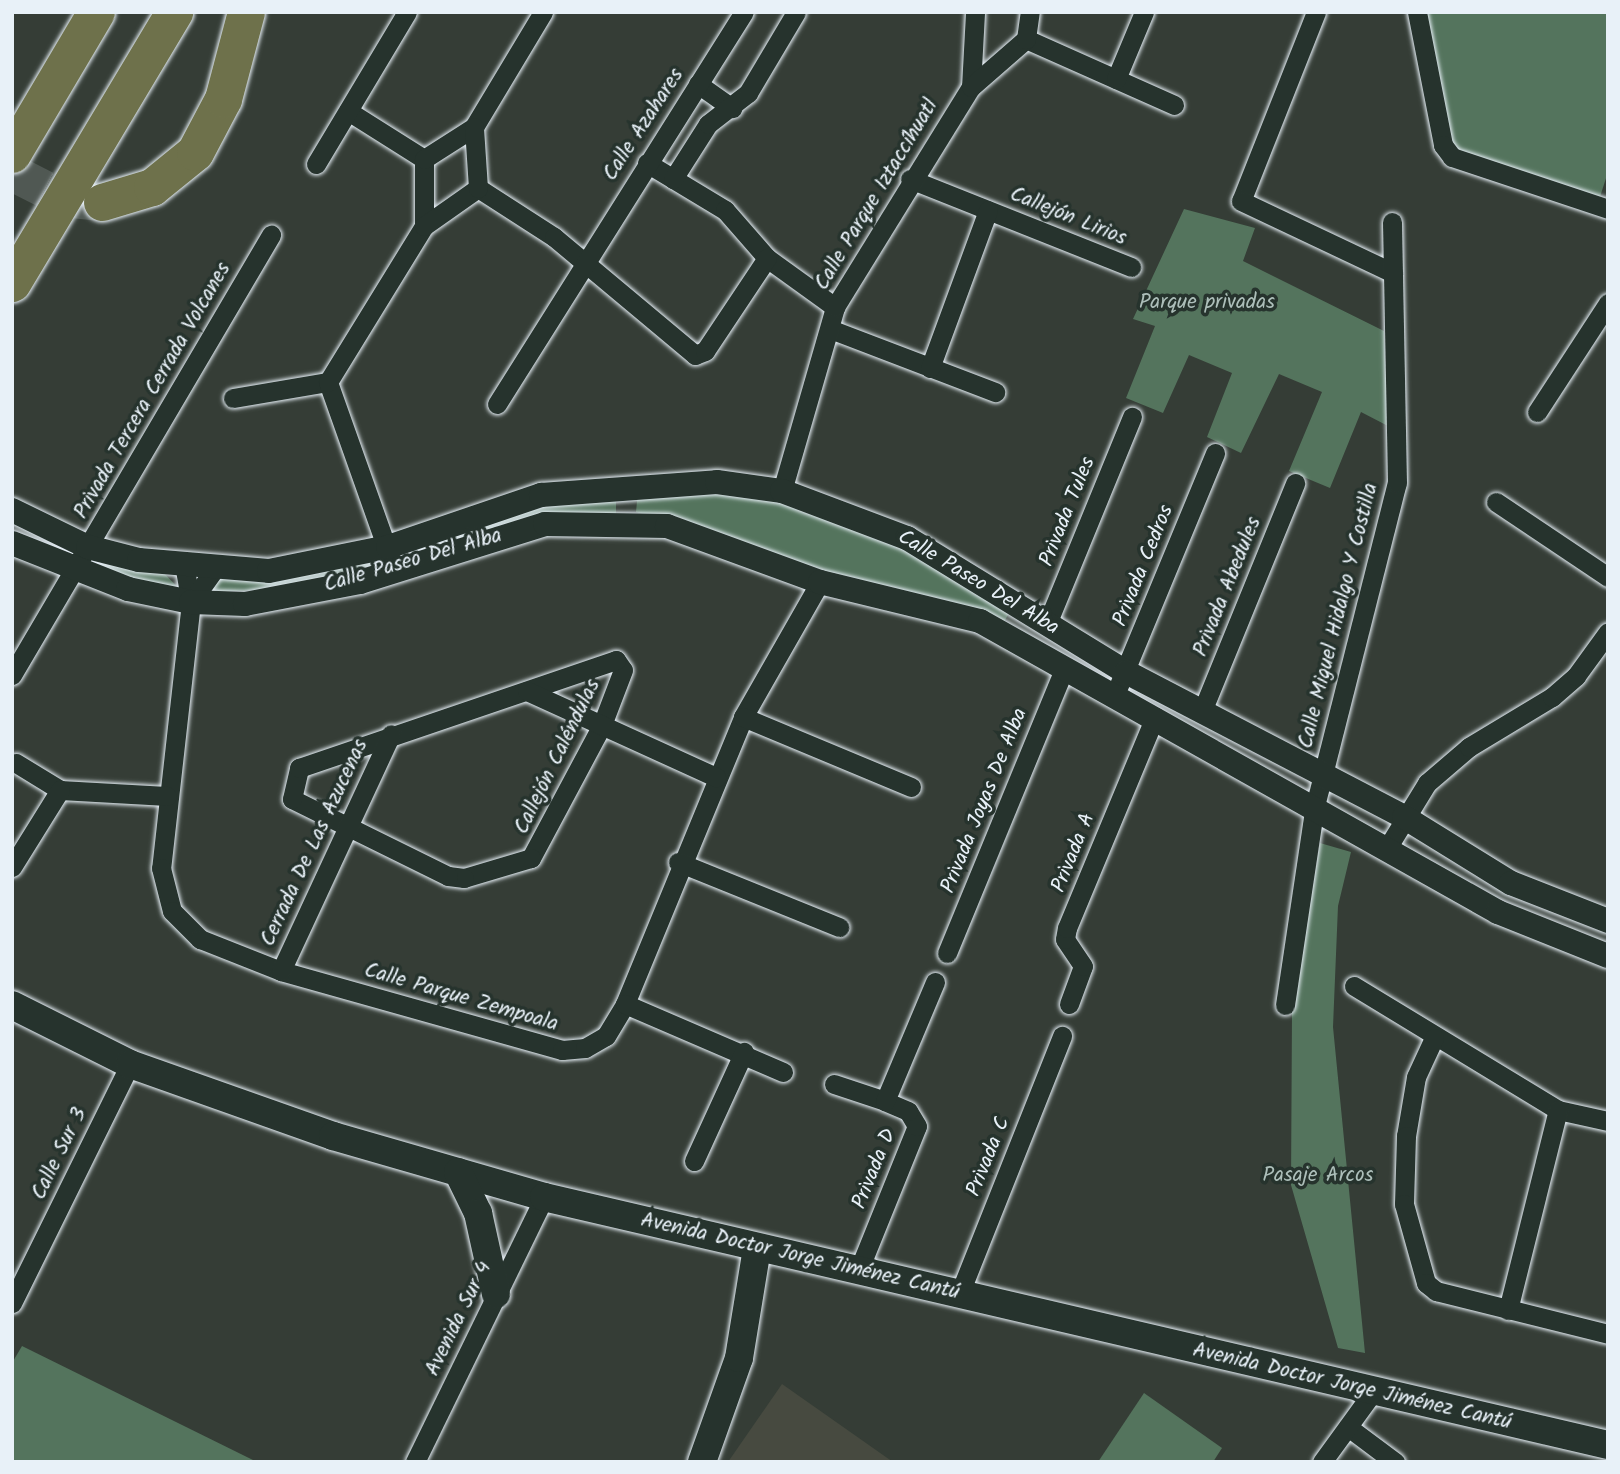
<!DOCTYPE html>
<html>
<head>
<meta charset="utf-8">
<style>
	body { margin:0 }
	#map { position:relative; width:1620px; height:1474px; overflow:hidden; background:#353d36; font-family:Kalam,sans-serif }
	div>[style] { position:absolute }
	.built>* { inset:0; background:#474a40 }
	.green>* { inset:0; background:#54745d }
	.motorway-tunnel>* { height:37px; margin-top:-18.5px; transform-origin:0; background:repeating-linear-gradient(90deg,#505853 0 37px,transparent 0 55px) }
	.roads { filter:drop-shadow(0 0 2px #e8f1f8) drop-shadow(0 0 2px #e8f1f8) }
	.minor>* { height:19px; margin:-9.5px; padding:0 9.5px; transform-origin:9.5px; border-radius:9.5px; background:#26332d }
	.tertiary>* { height:24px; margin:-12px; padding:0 12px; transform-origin:12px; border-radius:12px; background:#26332d }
	.secondary>* { height:28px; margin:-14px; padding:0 14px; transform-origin:14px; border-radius:14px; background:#26332d }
	.motorway>* { height:37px; margin:-18.5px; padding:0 18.5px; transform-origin:18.5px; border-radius:18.5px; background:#6e714b }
	span { translate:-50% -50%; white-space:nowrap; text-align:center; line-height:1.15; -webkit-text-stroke:7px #26332d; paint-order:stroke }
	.street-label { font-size:21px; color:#e8f1f8 }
	.park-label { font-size:21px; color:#adbfba }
	.frame { position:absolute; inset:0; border:14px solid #e8f1f8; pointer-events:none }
</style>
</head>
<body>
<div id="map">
	<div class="built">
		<i style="clip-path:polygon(782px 1384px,893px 1462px,728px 1462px)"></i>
	</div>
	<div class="green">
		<i style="clip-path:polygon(1417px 12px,1608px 12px,1608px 172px,1597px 206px,1452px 157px)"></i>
		<i style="clip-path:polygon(1184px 209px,1255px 228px,1243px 261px,1384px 331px,1388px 426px,1361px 412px,1330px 488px,1289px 471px,1322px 392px,1279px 374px,1241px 453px,1207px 437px,1232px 373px,1189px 355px,1163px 413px,1126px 398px,1155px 326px,1133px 319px)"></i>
		<i style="clip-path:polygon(723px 487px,827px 508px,1012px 607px,1002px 626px,636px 512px,638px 491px)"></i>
		<i style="clip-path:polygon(616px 492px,616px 515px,401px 561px,396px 547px,454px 526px)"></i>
		<i style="clip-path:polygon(378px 552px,381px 567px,262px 590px,209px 592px,216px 574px)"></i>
		<i style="clip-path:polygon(93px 556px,163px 572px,180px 590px,88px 569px)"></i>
		<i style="clip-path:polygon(1320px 843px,1351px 852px,1338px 906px,1333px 1027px,1365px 1353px,1338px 1348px,1291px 1185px,1292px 1011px)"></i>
		<i style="clip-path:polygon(22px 1346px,257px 1462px,12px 1462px,12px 1363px)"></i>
		<i style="clip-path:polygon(1144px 1393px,1222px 1448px,1213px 1462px,1098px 1462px)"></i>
	</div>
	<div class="motorway-tunnel">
		<i style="left:12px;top:172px;width:57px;rotate:27deg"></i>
		<i style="left:63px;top:198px;width:39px;rotate:6deg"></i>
	</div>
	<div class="roads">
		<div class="minor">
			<i style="left:1316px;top:12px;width:203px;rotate:111.6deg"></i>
			<i style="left:1241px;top:201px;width:168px;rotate:25.3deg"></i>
			<i style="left:1417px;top:12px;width:136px;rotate:78.9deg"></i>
			<i style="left:1443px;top:145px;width:15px;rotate:53deg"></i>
			<i style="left:1452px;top:157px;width:164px;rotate:18.4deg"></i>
			<i style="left:1026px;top:39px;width:162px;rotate:24deg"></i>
			<i style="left:1116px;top:79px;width:73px;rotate:-67.3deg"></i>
			<i style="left:698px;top:84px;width:42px;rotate:35.2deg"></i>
			<i style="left:971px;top:87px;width:75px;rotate:-86.9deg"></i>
			<i style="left:348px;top:111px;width:90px;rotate:32.3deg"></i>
			<i style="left:647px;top:163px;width:91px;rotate:31.1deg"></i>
			<i style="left:725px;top:210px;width:64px;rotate:48.8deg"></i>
			<i style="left:767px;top:258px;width:84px;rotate:35.8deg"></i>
			<i style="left:316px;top:164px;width:177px;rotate:-59.1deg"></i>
			<i style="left:673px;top:179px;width:65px;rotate:-57.5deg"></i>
			<i style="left:708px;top:124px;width:51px;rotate:-37.8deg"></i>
			<i style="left:748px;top:93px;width:94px;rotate:-59.3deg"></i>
			<i style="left:910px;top:179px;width:238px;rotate:21.7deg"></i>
			<i style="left:478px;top:188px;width:90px;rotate:32.8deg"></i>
			<i style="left:554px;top:237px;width:184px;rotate:39.9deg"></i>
			<i style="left:695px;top:355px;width:11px;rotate:-22deg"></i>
			<i style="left:705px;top:351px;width:112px;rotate:-56.3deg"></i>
			<i style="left:424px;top:226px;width:67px;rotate:-90deg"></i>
			<i style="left:424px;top:159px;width:59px;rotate:-32.6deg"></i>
			<i style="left:474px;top:127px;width:134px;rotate:-59deg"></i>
			<i style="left:830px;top:329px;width:177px;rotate:20.9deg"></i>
			<i style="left:930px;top:368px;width:168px;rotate:-69.8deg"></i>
			<i style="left:233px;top:398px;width:96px;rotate:-9.6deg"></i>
			<i style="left:497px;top:404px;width:463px;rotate:-57.8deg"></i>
			<i style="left:1537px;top:412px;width:130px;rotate:-56.9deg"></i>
			<i style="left:782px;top:491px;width:191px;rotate:-73.9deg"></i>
			<i style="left:835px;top:307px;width:259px;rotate:-58.3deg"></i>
			<i style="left:971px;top:87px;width:73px;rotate:-41.1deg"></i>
			<i style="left:1026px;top:39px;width:27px;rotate:-82deg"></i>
			<i style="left:1496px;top:502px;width:135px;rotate:33.8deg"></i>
			<i style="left:391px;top:560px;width:189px;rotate:-109.5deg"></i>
			<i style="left:328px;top:382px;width:183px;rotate:-58.4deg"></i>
			<i style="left:424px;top:226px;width:66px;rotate:-35.1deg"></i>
			<i style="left:478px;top:188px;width:61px;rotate:-93.8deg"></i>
			<i style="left:184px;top:564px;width:39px;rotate:80deg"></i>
			<i style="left:191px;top:602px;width:268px;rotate:96.4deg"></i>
			<i style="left:161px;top:868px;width:44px;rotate:75.7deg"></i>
			<i style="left:172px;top:911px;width:40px;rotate:45deg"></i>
			<i style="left:200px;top:939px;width:87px;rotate:21.6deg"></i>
			<i style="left:281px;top:971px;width:292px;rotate:15.7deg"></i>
			<i style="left:562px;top:1050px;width:23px;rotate:-5deg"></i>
			<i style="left:585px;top:1048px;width:24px;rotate:-30deg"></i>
			<i style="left:606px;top:1036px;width:37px;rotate:-59deg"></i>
			<i style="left:625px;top:1004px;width:310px;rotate:-67.6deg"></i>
			<i style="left:743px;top:717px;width:155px;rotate:-60.3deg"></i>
			<i style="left:191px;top:602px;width:44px;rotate:-54.2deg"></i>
			<i style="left:1047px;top:624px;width:224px;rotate:-67.7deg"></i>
			<i style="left:616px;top:660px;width:12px;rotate:55deg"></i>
			<i style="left:623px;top:670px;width:59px;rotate:110.9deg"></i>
			<i style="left:602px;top:725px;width:151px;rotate:118.1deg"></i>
			<i style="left:531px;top:858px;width:70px;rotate:163.4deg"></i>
			<i style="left:464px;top:878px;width:16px;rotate:-173deg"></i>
			<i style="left:448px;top:876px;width:174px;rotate:-153.7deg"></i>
			<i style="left:292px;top:799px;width:32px;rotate:-77deg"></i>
			<i style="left:299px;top:768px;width:335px;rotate:-18.8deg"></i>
			<i style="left:12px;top:675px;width:511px;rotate:-59.52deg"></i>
			<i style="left:1119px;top:685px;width:251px;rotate:-67.5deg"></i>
			<i style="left:527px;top:691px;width:208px;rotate:24.5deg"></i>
			<i style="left:1203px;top:709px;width:244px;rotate:-67.8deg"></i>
			<i style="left:743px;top:717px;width:182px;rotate:22.6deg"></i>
			<i style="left:16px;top:763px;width:52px;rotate:31.5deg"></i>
			<i style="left:60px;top:790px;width:107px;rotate:3.2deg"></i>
			<i style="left:1386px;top:850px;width:79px;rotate:-58.5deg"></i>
			<i style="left:1427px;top:783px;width:55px;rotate:-40.6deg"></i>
			<i style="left:1469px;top:747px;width:97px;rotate:-31.1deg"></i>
			<i style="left:1552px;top:697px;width:32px;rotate:-41deg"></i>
			<i style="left:1576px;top:676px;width:54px;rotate:-54deg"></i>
			<i style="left:678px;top:862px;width:174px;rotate:22deg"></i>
			<i style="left:12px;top:867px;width:91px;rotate:-58.1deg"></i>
			<i style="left:947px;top:953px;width:309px;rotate:-67.6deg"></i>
			<i style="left:281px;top:971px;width:261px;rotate:-65.1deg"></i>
			<i style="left:1354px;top:986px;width:239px;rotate:31.3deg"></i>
			<i style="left:1558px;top:1110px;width:51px;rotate:12.4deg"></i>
			<i style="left:625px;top:1004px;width:172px;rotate:23.3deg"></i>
			<i style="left:1069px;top:1004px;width:40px;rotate:-69.8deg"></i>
			<i style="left:1083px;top:966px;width:32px;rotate:-124deg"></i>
			<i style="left:1065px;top:939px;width:11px;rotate:-80deg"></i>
			<i style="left:1067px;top:928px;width:229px;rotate:-67.4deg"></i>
			<i style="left:1285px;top:1005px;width:197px;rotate:-81.5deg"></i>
			<i style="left:1314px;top:810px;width:337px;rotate:-75.8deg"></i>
			<i style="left:1397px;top:483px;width:261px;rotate:-91.1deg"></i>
			<i style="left:1434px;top:1038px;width:43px;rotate:114.8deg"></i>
			<i style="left:1416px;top:1077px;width:60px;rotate:99.6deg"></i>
			<i style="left:1406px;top:1136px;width:68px;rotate:91.7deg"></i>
			<i style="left:1404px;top:1204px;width:82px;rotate:74.4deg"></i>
			<i style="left:1426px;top:1283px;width:13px;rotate:39deg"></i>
			<i style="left:1436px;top:1291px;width:177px;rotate:14deg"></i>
			<i style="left:834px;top:1084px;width:54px;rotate:18.4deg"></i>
			<i style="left:694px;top:1161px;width:120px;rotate:-65.4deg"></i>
			<i style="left:858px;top:1272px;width:157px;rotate:-68deg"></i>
			<i style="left:917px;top:1126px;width:17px;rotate:-121deg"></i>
			<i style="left:908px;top:1111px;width:25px;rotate:-157deg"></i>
			<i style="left:885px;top:1101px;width:129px;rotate:-67.2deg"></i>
			<i style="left:959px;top:1295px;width:279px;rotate:-68.3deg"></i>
			<i style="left:12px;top:1303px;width:267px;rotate:-63.7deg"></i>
			<i style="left:1508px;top:1310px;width:206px;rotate:-76deg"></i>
			<i style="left:1348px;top:1427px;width:59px;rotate:36.7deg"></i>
			<i style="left:415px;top:1462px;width:295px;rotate:-64deg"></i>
			<i style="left:1322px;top:1462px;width:87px;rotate:-53.9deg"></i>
		</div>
		<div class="tertiary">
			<i style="left:12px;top:510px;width:85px;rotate:26deg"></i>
			<i style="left:88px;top:547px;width:53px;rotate:14.3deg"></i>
			<i style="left:139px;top:560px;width:130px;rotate:4.8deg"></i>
			<i style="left:269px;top:571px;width:121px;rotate:-11.4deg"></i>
			<i style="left:388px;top:547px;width:162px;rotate:-18.8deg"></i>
			<i style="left:541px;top:495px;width:176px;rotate:-4.2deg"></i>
			<i style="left:717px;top:482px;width:66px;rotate:7.9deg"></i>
			<i style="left:782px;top:491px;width:134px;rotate:20.6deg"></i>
			<i style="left:907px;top:538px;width:257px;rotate:31.5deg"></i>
			<i style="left:1126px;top:672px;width:314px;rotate:27.5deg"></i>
			<i style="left:1404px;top:817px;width:126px;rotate:31.7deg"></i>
			<i style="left:1511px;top:883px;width:104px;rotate:21.4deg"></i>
			<i style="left:12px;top:543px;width:125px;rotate:21.6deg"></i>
			<i style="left:128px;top:589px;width:64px;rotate:11.7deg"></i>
			<i style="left:191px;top:602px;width:54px;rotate:2.1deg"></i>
			<i style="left:245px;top:604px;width:117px;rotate:-10.8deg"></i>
			<i style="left:360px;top:582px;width:194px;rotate:-17.4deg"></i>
			<i style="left:545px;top:524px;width:122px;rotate:0.9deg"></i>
			<i style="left:667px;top:526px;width:163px;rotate:20.1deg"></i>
			<i style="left:820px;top:582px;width:165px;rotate:13.7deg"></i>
			<i style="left:980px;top:621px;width:594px;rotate:29.33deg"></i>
			<i style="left:1498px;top:912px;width:118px;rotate:21.8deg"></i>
		</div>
		<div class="secondary">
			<i style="left:12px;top:1005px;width:132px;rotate:26.6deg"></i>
			<i style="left:130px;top:1064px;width:215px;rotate:19.5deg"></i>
			<i style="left:333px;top:1136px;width:220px;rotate:16.1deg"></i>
			<i style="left:544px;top:1197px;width:1093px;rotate:13.12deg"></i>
			<i style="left:458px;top:1172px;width:46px;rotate:64deg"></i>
			<i style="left:478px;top:1213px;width:83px;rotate:77.5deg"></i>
			<i style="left:702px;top:1462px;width:110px;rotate:-70.4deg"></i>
			<i style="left:739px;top:1358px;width:111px;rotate:-80.7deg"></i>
		</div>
		<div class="motorway">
			<i style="left:12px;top:154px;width:165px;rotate:-59.4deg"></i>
			<i style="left:102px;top:202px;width:52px;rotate:-16.7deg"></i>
			<i style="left:152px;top:187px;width:55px;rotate:-39.1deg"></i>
			<i style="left:195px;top:152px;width:60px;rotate:-62.2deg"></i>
			<i style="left:223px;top:99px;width:90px;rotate:-75.2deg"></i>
			<i style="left:12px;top:283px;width:316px;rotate:-59.1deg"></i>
		</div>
	</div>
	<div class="street-label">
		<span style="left:644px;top:125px;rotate:-57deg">Calle Azahares</span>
		<span style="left:877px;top:195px;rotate:-59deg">Calle Parque Iztaccíhuatl</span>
		<span style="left:1068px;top:217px;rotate:22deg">Callejón Lirios</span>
		<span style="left:153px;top:391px;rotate:-60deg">Privada Tercera Cerrada Volcanes</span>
		<span style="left:1068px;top:512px;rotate:-68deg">Privada Tules</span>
		<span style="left:413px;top:561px;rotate:-16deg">Calle Paseo Del Alba</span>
		<span style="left:1144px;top:566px;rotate:-68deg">Privada Cedros</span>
		<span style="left:978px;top:583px;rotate:31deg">Calle Paseo Del Alba</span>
		<span style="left:1228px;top:587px;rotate:-68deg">Privada Abedules</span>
		<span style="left:1339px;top:616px;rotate:-76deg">Calle Miguel Hidalgo Y Costilla</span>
		<span style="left:558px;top:757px;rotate:-64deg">Callejón Caléndulas</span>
		<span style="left:985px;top:801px;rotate:-68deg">Privada Joyas De Alba</span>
		<span style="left:315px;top:843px;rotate:-65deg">Cerrada De Las Azucenas</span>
		<span style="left:1074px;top:853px;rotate:-68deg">Privada A</span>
		<span style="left:461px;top:998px;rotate:16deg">Calle Parque Zempoala</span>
		<span style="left:60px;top:1154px;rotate:-64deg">Calle Sur 3</span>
		<span style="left:989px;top:1157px;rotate:-68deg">Privada C</span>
		<span style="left:875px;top:1169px;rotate:-68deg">Privada D</span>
		<span style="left:800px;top:1257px;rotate:13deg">Avenida Doctor Jorge Jiménez Cantú</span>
		<span style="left:459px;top:1319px;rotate:-64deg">Avenida Sur 4</span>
		<span style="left:1352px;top:1387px;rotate:13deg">Avenida Doctor Jorge Jiménez Cantú</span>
	</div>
	<div class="park-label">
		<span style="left:1207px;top:303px">Parque privadas</span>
		<span style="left:1318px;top:1176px">Pasaje Arcos</span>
	</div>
	<div class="frame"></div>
</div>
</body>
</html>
